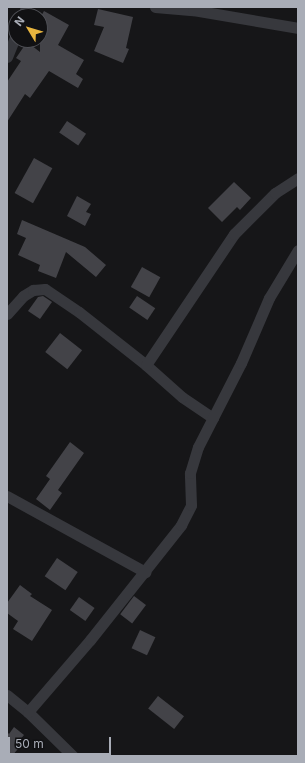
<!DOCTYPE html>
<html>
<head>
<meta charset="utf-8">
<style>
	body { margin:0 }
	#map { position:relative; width:305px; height:763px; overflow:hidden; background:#161618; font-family:Inter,sans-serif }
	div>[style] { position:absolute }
	.building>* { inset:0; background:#434348; transform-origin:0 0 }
	.minor>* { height:11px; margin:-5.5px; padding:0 5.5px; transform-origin:5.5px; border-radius:5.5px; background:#37383d }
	span { translate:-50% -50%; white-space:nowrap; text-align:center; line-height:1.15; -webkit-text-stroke:3px #111113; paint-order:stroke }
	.frame { position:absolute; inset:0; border:8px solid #a9adb7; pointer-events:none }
	.north { position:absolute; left:8px; top:8px; width:40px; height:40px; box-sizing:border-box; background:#111113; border:1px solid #4e4f55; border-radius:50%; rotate:308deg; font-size:11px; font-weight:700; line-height:16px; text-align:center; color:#a9adb7 }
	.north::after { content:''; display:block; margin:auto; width:14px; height:18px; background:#e8b53f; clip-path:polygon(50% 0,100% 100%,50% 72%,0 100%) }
	.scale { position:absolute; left:8px; top:737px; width:103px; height:18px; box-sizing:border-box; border:2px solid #a9adb7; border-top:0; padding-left:5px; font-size:12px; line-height:14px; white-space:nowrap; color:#a9adb7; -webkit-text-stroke:3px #111113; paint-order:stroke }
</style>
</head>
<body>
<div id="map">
	<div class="building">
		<i style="clip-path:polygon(98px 9px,133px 17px,126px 48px,129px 49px,123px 63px,94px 51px,104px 27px,94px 25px)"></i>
		<i style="clip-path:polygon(44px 11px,69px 25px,58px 45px,84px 60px,76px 74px,83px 79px,78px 88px,49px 71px,30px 98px,25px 94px,7px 122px,7px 82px,21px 61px,16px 58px,27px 42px,40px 52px,40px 18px)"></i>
		<i style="left:67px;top:121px;width:23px;height:14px;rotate:34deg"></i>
		<i style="left:34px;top:158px;width:21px;height:40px;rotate:29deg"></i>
		<i style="clip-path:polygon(234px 182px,251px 198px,240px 210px,237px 207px,222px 222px,208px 208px)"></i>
		<i style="clip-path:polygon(77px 196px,91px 204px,86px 212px,91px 214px,85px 226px,67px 216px)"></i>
		<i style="clip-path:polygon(22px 220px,85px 247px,106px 265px,96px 277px,66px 252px,56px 278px,38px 271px,40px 265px,18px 255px,26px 238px,17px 234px)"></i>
		<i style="left:142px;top:267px;width:21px;height:23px;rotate:29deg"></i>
		<i style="clip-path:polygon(43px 296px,52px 302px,40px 319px,28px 311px,38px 297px)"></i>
		<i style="left:137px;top:296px;width:22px;height:14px;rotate:34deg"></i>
		<i style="left:60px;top:333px;width:28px;height:24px;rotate:38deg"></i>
		<i style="clip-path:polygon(70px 442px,84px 453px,58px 490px,62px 493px,50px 510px,36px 499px,50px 479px,46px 476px)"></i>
		<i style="left:57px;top:558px;width:25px;height:22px;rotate:34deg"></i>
		<i style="clip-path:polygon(20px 585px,32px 594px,30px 596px,52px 610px,32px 641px,13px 629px,18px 621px,7px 613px,7px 603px)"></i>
		<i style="left:134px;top:596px;width:15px;height:23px;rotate:37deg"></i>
		<i style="left:79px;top:597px;width:19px;height:16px;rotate:35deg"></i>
		<i style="left:140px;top:630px;width:17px;height:20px;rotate:25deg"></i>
		<i style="left:158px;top:696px;width:33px;height:16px;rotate:38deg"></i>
		<i style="clip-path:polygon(14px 727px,24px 735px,19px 741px,22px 744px,12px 756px,7px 756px,7px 732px,9px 734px)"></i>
	</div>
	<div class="minor">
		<i style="left:155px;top:7px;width:38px;rotate:5deg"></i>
		<i style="left:193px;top:10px;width:107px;rotate:9.7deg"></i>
		<i style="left:23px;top:16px;width:9px;rotate:-72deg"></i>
		<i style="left:7px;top:57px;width:24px;rotate:-68deg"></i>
		<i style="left:7px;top:314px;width:24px;rotate:-48deg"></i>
		<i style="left:23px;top:296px;width:12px;rotate:-31deg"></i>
		<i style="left:33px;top:290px;width:12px;rotate:-5deg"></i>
		<i style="left:45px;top:289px;width:41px;rotate:34.1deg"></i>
		<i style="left:79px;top:312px;width:85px;rotate:38.3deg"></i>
		<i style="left:213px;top:418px;width:37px;rotate:-146deg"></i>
		<i style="left:182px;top:397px;width:48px;rotate:-138.4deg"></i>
		<i style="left:146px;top:365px;width:158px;rotate:-56.1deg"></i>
		<i style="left:234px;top:234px;width:58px;rotate:-45deg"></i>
		<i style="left:275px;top:193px;width:27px;rotate:-33deg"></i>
		<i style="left:7px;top:496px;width:158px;rotate:28.8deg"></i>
		<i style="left:7px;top:695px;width:27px;rotate:39deg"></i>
		<i style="left:28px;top:712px;width:63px;rotate:44.4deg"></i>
		<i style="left:28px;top:712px;width:95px;rotate:-49.3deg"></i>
		<i style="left:90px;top:640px;width:147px;rotate:-51.6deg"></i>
		<i style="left:181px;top:525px;width:22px;rotate:-63deg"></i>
		<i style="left:191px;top:505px;width:32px;rotate:-92deg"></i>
		<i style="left:190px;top:473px;width:27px;rotate:-73deg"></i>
		<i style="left:198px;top:447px;width:94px;rotate:-62.9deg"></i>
		<i style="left:241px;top:363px;width:71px;rotate:-66.7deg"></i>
		<i style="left:269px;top:298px;width:56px;rotate:-58.9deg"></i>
	</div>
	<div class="frame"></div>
	<div class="north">N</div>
	<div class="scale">50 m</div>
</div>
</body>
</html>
